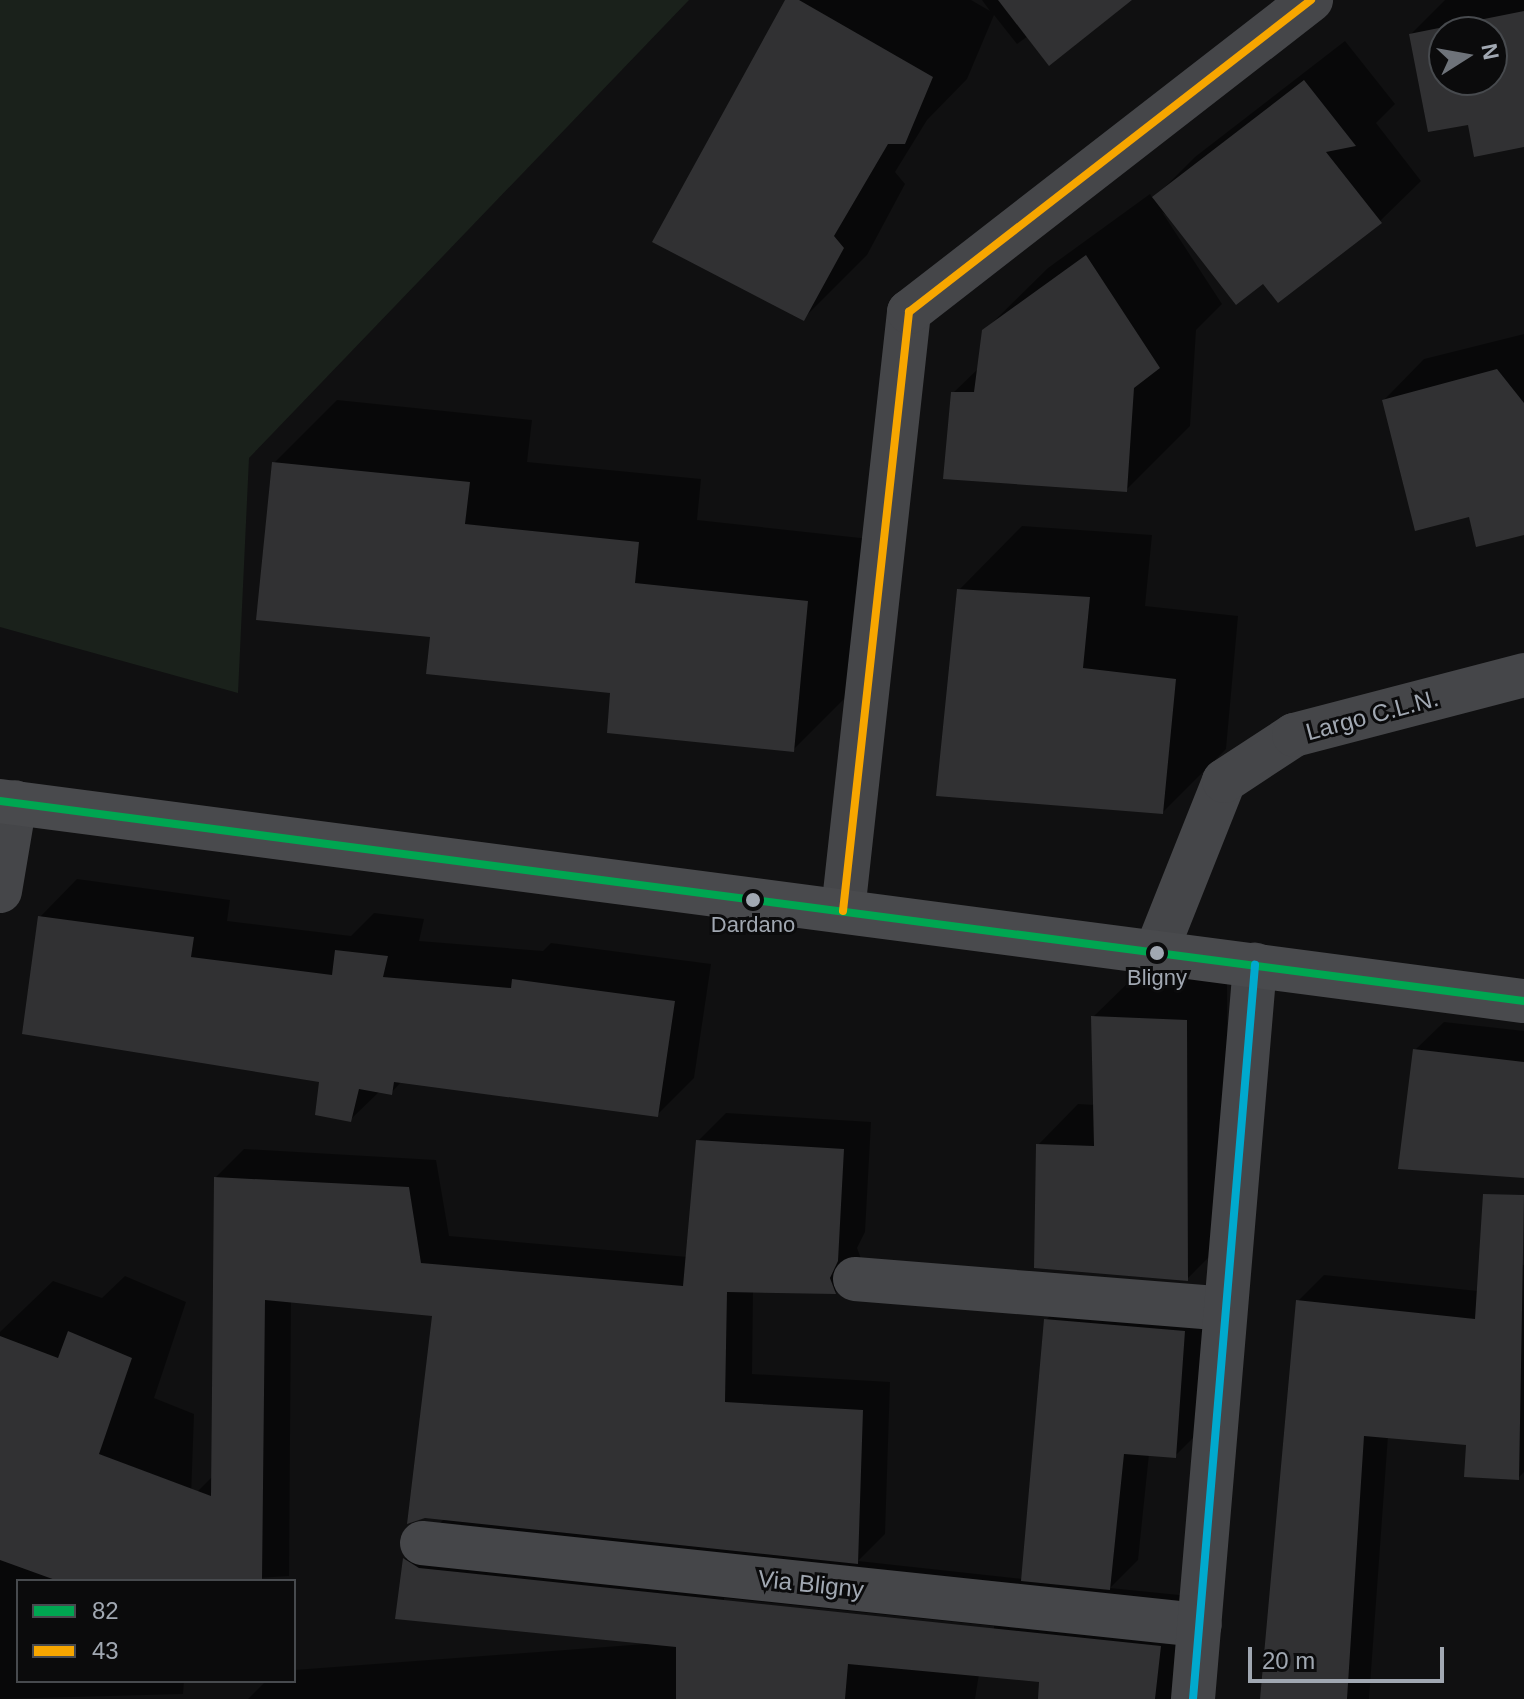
<!DOCTYPE html>
<html>
<head>
<meta charset="utf-8">
<style>
	body { margin:0 }
	#map { position:relative; width:1524px; height:1699px; overflow:hidden; background:#101011; font-family:Arial,sans-serif }
	div>[style] { position:absolute }
	.green>* { inset:0; background:#1a211b }
	.shadow>* { inset:0; background:#0007 }
	.building>* { inset:0; background:#313133 }
	.street>* { height:44px; margin:-22px; padding:0 22px; transform-origin:22px; border-radius:22px; background:#454649 }
	.secondary>* { height:44px; margin:-22px; padding:0 22px; transform-origin:22px; border-radius:22px; background:#494a4d }
	.bus-1>* { height:8px; margin:-4px; padding:0 4px; transform-origin:4px; border-radius:4px; background:#00a651 }
	.bus-2>* { height:8px; margin:-4px; padding:0 4px; transform-origin:4px; border-radius:4px; background:#f7a600 }
	.bus-3>* { height:8px; margin:-4px; padding:0 4px; transform-origin:4px; border-radius:4px; background:#00a9ce }
	.dots>* { width:22px; height:22px; translate:-50% -50%; box-sizing:border-box; border:4px solid #0b0b0c; border-radius:50% }
	span { translate:-50% -50%; white-space:nowrap; text-align:center; line-height:1.15; -webkit-text-stroke:6px #0b0b0c; paint-order:stroke }
	.bus-label { font-size:22px; color:#a1a8b2 }
	.street-label { font-size:24px; color:#a1a8b2 }
	.legend { position:absolute; left:16px; top:1579px; width:280px; height:104px; box-sizing:border-box; background:#0b0b0c; border:2px solid #474a4e; margin:0; padding:10px 14px; list-style:none; font-size:24px; color:#a1a8b2 }
	.legend li { display:flex; align-items:center; gap:16px; height:40px }
	.legend b { width:40px; border:2px solid #474a4e }
	.north { position:absolute; left:1428px; top:16px; width:80px; height:80px; box-sizing:border-box; background:#0b0b0c; border:2px solid #474a4e; border-radius:50%; rotate:79deg; font-size:22px; font-weight:700; line-height:32px; text-align:center; color:#a1a8b2 }
	.north::after { content:''; display:block; margin:auto; width:28px; height:36px; background:#6e737a; clip-path:polygon(50% 0,100% 100%,50% 72%,0 100%) }
	.scale { position:absolute; left:1248px; top:1647px; width:196px; height:36px; box-sizing:border-box; border:4px solid #a1a8b2; border-top:0; padding-left:10px; font-size:24px; line-height:28px; white-space:nowrap; color:#a1a8b2; -webkit-text-stroke:6px #0b0b0c; paint-order:stroke }
</style>
</head>
<body>
<div id="map">
	<div class="green">
		<i style="clip-path:polygon(0 0,689px 0,249px 458px,238px 693px,0 627px)"></i>
	</div>
	<div class="shadow">
		<i style="clip-path:polygon(788px 0,971px 0,990px 11px,982px 0,1132px 0,1050px 63px,1028px 36px,1017px 44px,994px 15px,967px 79px,927px 120px,895px 172px,905px 184px,867px 255px,804px 318px)"></i>
		<i style="clip-path:polygon(evenodd,1445px 0,1524px 0,1524px 145px,1469px 122px,1411px 34px,1445px 0,1444px 32px,1492px 32px,1492px 80px,1444px 80px,1444px 32px)"></i>
		<i style="clip-path:polygon(1345px 41px,1395px 104px,1376px 123px,1421px 181px,1380px 221px,1264px 282px,1162px 212px,1222px 304px,1196px 330px,1190px 426px,1127px 489px,953px 393px,980px 367px,984px 331px,1048px 268px,1150px 194px,1153px 199px,1195px 157px)"></i>
		<i style="clip-path:polygon(1524px 334px,1524px 533px,1471px 515px,1384px 400px,1424px 359px)"></i>
		<i style="clip-path:polygon(337px 400px,532px 420px,527px 462px,701px 479px,697px 520px,870px 539px,856px 687px,793px 750px,432px 636px,274px 463px)"></i>
		<i style="clip-path:polygon(1022px 526px,1152px 535px,1145px 606px,1238px 616px,1226px 749px,1163px 812px,959px 590px)"></i>
		<i style="clip-path:polygon(77px 879px,230px 900px,227px 921px,351px 936px,374px 913px,424px 919px,419px 941px,543px 951px,551px 943px,711px 964px,694px 1078px,657px 1115px,402px 1081px,391px 1093px,380px 1091px,351px 1119px,321px 1081px,40px 917px)"></i>
		<i style="clip-path:polygon(1134px 977px,1227px 980px,1228px 1238px,1187px 1279px,1038px 1145px,1078px 1104px,1095px 1105px,1093px 1017px)"></i>
		<i style="clip-path:polygon(1444px 1022px,1524px 1031px,1524px 1176px,1415px 1050px)"></i>
		<i style="clip-path:polygon(evenodd,726px 1113px,871px 1122px,865px 1232px,857px 1248px,863px 1264px,835px 1292px,753px 1291px,752px 1374px,890px 1382px,885px 1534px,858px 1561px,1023px 1579px,1046px 1320px,1074px 1292px,1212px 1303px,1204px 1427px,1175px 1456px,1149px 1454px,1138px 1560px,1110px 1588px,1209px 1598px,1197px 1699px,1040px 1699px,1041px 1681px,979px 1674px,975px 1699px,248px 1699px,266px 1681px,294px 1681px,294px 1670px,659px 1643px,397px 1617px,405px 1559px,445px 1518px,434px 1315px,291px 1301px,289px 1576px,209px 1581px,198px 1491px,214px 1475px,216px 1177px,244px 1149px,436px 1160px,449px 1236px,688px 1257px,698px 1141px,726px 1113px,724px 1598px,994px 1626px,994px 1630px,724px 1602px,724px 1598px)"></i>
		<i style="clip-path:polygon(1505px 1264px,1524px 1265px,1524px 1472px,1518px 1478px,1468px 1443px,1388px 1436px,1369px 1699px,1261px 1699px,1298px 1301px,1324px 1275px,1478px 1291px)"></i>
		<i style="clip-path:polygon(125px 1276px,186px 1302px,154px 1398px,194px 1414px,188px 1581px,18px 1581px,18px 1681px,184px 1681px,183px 1694px,0 1699px,0 1332px,53px 1281px,102px 1298px)"></i>
	</div>
	<div class="building">
		<i style="clip-path:polygon(785px 0,799px 0,933px 77px,905px 144px,888px 144px,834px 236px,844px 248px,804px 321px,652px 242px)"></i>
		<i style="clip-path:polygon(998px 0,1132px 0,1049px 66px)"></i>
		<i style="clip-path:polygon(evenodd,1524px 11px,1524px 147px,1474px 157px,1468px 125px,1428px 132px,1409px 34px,1524px 11px,1444px 32px,1492px 32px,1492px 80px,1444px 80px,1444px 32px)"></i>
		<i style="clip-path:polygon(1304px 80px,1356px 146px,1326px 152px,1382px 223px,1278px 303px,1263px 284px,1236px 305px,1152px 197px)"></i>
		<i style="clip-path:polygon(1086px 255px,1160px 368px,1134px 388px,1127px 492px,943px 479px,951px 392px,974px 392px,982px 330px)"></i>
		<i style="clip-path:polygon(1497px 369px,1524px 403px,1524px 535px,1476px 547px,1469px 517px,1415px 531px,1382px 400px)"></i>
		<i style="clip-path:polygon(272px 462px,470px 482px,465px 524px,639px 542px,635px 583px,808px 601px,794px 752px,607px 733px,610px 693px,426px 674px,430px 637px,256px 620px)"></i>
		<i style="clip-path:polygon(957px 589px,1090px 597px,1083px 668px,1176px 679px,1163px 814px,936px 796px)"></i>
		<i style="clip-path:polygon(38px 916px,194px 937px,191px 957px,332px 975px,335px 950px,388px 956px,383px 977px,511px 988px,512px 979px,675px 1001px,658px 1117px,394px 1082px,392px 1095px,359px 1089px,351px 1122px,315px 1115px,319px 1082px,22px 1034px)"></i>
		<i style="clip-path:polygon(1091px 1016px,1187px 1020px,1188px 1281px,1034px 1268px,1036px 1144px,1094px 1146px)"></i>
		<i style="clip-path:polygon(1413px 1049px,1524px 1062px,1524px 1178px,1398px 1169px)"></i>
		<i style="clip-path:polygon(696px 1140px,844px 1149px,838px 1261px,830px 1278px,836px 1294px,727px 1292px,725px 1402px,863px 1410px,858px 1564px,425px 1518px,407px 1524px,432px 1316px,265px 1300px,262px 1581px,58px 1581px,0 1560px,0 1336px,58px 1358px,68px 1331px,132px 1358px,99px 1454px,211px 1496px,214px 1177px,409px 1187px,421px 1263px,683px 1286px)"></i>
		<i style="clip-path:polygon(1483px 1194px,1524px 1195px,1519px 1480px,1464px 1477px,1466px 1445px,1364px 1436px,1347px 1699px,1260px 1699px,1296px 1300px,1475px 1319px)"></i>
		<i style="clip-path:polygon(1044px 1319px,1185px 1331px,1176px 1458px,1124px 1454px,1110px 1590px,1021px 1581px)"></i>
		<i style="clip-path:polygon(403px 1558px,419px 1568px,1161px 1646px,1155px 1699px,1038px 1699px,1039px 1682px,848px 1664px,845px 1699px,676px 1699px,676px 1647px,395px 1619px)"></i>
	</div>
	<div class="street">
		<i style="left:0;top:891px;width:90px;rotate:-80.4deg"></i>
		<i style="left:843px;top:911px;width:603px;rotate:-83.71deg"></i>
		<i style="left:909px;top:312px;width:509px;rotate:-37.82deg"></i>
		<i style="left:1156px;top:952px;width:184px;rotate:-68.3deg"></i>
		<i style="left:1224px;top:781px;width:84px;rotate:-33.3deg"></i>
		<i style="left:1294px;top:735px;width:238px;rotate:-14.6deg"></i>
		<i style="left:855px;top:1279px;width:371px;rotate:4.6deg"></i>
		<i style="left:422px;top:1543px;width:782px;rotate:6.02deg"></i>
		<i style="left:1193px;top:1699px;width:737px;rotate:-85.17deg"></i>
	</div>
	<div class="secondary">
		<i style="left:0;top:801px;width:1537px;rotate:7.48deg"></i>
	</div>
	<div class="bus-1">
		<i style="left:0;top:801px;width:1537px;rotate:7.48deg"></i>
	</div>
	<div class="bus-2">
		<i style="left:843px;top:911px;width:603px;rotate:-83.71deg"></i>
		<i style="left:909px;top:312px;width:509px;rotate:-37.82deg"></i>
	</div>
	<div class="bus-3">
		<i style="left:1193px;top:1699px;width:737px;rotate:-85.17deg"></i>
	</div>
	<div class="dots">
		<i style="left:753px;top:900px;background:#a1a8b2"></i>
		<i style="left:1157px;top:953px;background:#a1a8b2"></i>
	</div>
	<div class="bus-label">
		<span style="left:753px;top:925px">Dardano</span>
		<span style="left:1157px;top:978px">Bligny</span>
	</div>
	<div class="street-label">
		<span style="left:1372px;top:715px;rotate:-15deg">Largo C.L.N.</span>
		<span style="left:811px;top:1584px;rotate:6deg">Via Bligny</span>
	</div>
	<ul class="legend">
	<li><b style="height:10px;background:#00a651"></b>82</li>
	<li><b style="height:10px;background:#f7a600"></b>43</li>
	</ul>
	<div class="north">N</div>
	<div class="scale">20 m</div>
</div>
</body>
</html>
